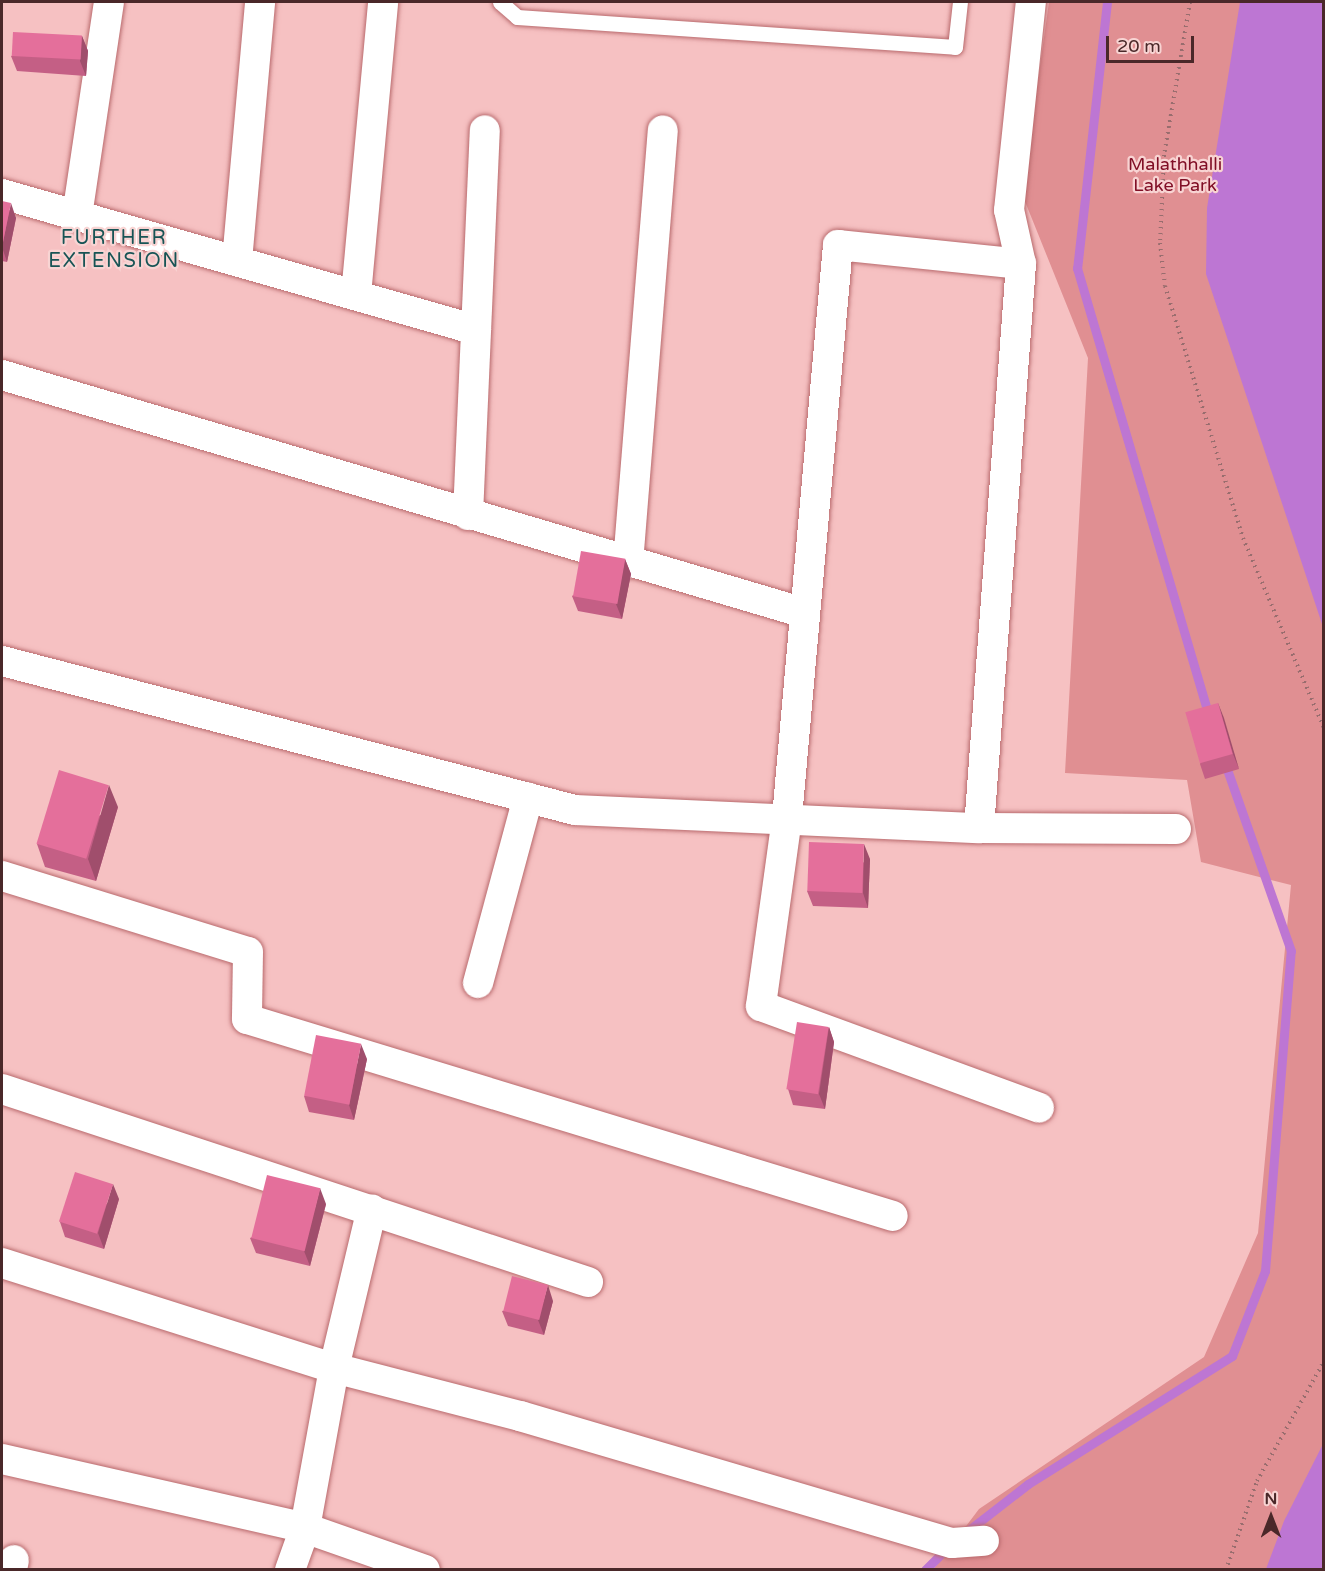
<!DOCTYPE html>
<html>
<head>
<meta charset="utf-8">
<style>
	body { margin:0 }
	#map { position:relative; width:1325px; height:1571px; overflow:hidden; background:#f6c1c2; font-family:"Varela Round",sans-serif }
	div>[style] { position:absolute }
	.green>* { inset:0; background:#e08f92 }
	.water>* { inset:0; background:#bd76d3 }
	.stream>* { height:9px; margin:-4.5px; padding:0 4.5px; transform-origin:4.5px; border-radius:4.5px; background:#bd76d3 }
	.path>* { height:4px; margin-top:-2px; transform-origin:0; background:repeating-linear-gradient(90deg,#986d6e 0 1.5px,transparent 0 6px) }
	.roads { filter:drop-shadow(0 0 2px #b96a6d) drop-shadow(0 0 2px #b96a6d) }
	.service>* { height:15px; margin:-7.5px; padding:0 7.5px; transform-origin:7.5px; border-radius:7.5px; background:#fff }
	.minor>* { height:30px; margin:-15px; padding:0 15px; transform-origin:15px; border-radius:15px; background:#fff }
	.wall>* { inset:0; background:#c45f85 }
	.shaded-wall>* { inset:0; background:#a04e6c }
	.building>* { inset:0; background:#e46f9b; transform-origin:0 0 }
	span { translate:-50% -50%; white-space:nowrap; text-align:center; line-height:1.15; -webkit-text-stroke:4.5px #f8d4d3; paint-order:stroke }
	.park-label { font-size:18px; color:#810f26 }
	.neighbourhood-label { font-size:20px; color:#175455; letter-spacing:1.5px }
	.frame { position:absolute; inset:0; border:3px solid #4a2829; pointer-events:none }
	.north { position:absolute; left:1241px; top:1487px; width:60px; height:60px; -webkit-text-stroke:4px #f8d4d3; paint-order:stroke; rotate:0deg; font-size:16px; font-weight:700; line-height:24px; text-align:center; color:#4a2829 }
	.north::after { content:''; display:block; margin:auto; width:21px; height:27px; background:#4a2829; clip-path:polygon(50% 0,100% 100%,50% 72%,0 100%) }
	.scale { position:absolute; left:1106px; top:36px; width:88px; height:27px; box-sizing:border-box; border:3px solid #4a2829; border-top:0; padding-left:8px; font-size:18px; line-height:21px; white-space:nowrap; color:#4a2829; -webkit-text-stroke:4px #f8d4d3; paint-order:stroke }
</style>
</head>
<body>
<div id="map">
	<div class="green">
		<i style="clip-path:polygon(1049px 2px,1323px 2px,1323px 1569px,933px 1570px,979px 1509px,1204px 1357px,1258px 1233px,1291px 885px,1201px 862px,1187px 780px,1065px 773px,1088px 358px,1022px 194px)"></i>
	</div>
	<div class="water">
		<i style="clip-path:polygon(1240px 2px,1323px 2px,1323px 627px,1206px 274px,1207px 208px)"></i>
		<i style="clip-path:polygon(1323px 1444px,1323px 1569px,1266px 1569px,1284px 1521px)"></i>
	</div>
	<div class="stream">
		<i style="left:1107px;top:2px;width:268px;rotate:96.4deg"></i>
		<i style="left:1077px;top:268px;width:467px;rotate:73.6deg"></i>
		<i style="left:965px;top:1533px;width:80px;rotate:-37.9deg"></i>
		<i style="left:1028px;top:1484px;width:241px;rotate:-32.1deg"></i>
		<i style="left:1232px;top:1356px;width:91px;rotate:-68.8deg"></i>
		<i style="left:1265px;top:1271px;width:321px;rotate:-85.4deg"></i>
		<i style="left:1291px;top:951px;width:201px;rotate:-109.4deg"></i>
		<i style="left:925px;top:1570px;width:33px;rotate:-45deg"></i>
	</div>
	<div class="path">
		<i style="left:1190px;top:2px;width:155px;rotate:99.6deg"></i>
		<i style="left:1164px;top:155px;width:88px;rotate:92.6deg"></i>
		<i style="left:1160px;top:243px;width:43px;rotate:83.4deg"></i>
		<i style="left:1165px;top:286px;width:264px;rotate:72.8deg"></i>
		<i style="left:1243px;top:538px;width:207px;rotate:66.9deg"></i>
		<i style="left:1226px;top:1570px;width:94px;rotate:-70.8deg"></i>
		<i style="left:1257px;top:1481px;width:137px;rotate:-60.8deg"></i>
	</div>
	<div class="roads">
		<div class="service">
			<i style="left:500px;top:2px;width:23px;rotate:41deg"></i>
			<i style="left:517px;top:17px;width:439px;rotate:3.9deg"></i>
			<i style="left:955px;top:47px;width:45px;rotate:-83.7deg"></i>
		</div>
		<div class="minor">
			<i style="left:2px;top:194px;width:493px;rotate:16deg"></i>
			<i style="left:77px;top:216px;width:216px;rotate:-81.5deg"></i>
			<i style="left:237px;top:261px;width:260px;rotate:-84.9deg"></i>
			<i style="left:1021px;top:264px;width:55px;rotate:-102.5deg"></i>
			<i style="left:1009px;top:210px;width:209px;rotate:-84deg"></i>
			<i style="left:356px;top:295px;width:294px;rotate:-84.7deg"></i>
			<i style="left:2px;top:375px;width:833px;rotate:16.52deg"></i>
			<i style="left:468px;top:515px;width:385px;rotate:-87.5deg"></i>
			<i style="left:628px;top:563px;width:434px;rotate:-85.4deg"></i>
			<i style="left:2px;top:661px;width:592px;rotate:14.58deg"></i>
			<i style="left:575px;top:810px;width:404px;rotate:2.6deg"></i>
			<i style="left:979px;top:828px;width:197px;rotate:0.3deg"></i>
			<i style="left:979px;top:828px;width:566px;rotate:-85.74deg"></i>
			<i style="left:1021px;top:264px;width:184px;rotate:-174.1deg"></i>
			<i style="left:838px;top:245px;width:575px;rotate:95.09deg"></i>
			<i style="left:787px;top:818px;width:190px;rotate:97.9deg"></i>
			<i style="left:761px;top:1006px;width:296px;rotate:20.1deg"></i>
			<i style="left:2px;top:876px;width:257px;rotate:17.2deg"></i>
			<i style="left:248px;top:952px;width:67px;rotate:90.9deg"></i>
			<i style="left:247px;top:1019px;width:675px;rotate:16.96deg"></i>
			<i style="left:478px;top:983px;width:192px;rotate:-74.9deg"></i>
			<i style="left:2px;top:1089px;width:617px;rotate:18.23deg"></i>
			<i style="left:2px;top:1263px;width:348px;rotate:17.6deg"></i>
			<i style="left:334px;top:1368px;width:192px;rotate:14.5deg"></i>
			<i style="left:520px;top:1416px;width:450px;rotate:16.4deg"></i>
			<i style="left:952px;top:1543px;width:32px;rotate:-4deg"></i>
			<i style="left:2px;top:1459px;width:311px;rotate:12.8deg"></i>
			<i style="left:305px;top:1528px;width:127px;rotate:19.3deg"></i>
			<i style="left:12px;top:1570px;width:10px;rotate:-79deg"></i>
			<i style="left:290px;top:1570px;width:45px;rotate:-70.3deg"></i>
			<i style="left:305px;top:1528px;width:163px;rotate:-79.7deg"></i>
			<i style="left:334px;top:1368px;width:163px;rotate:-76.6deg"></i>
		</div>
	</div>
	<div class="wall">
		<i style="clip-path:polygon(82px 36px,88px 51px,86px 76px,17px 71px,11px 56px)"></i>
		<i style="clip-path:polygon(2px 201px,16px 218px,7px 262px,2px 261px)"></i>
		<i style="clip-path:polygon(625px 559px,631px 574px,622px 619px,578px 611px,572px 596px)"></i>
		<i style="clip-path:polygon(1218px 703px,1239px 769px,1205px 779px,1200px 764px)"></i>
		<i style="clip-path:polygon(118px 807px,96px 881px,45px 867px,37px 844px)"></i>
		<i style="clip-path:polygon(870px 859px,868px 908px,813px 906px,807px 891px)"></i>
		<i style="clip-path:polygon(829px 1027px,834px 1042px,825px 1109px,793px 1105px,788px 1089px)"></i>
		<i style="clip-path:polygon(367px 1059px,354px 1120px,309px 1112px,304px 1096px)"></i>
		<i style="clip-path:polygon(119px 1199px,104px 1249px,65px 1237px,60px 1222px)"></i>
		<i style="clip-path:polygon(326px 1204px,310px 1266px,256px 1253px,250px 1238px)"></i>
		<i style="clip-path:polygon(553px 1301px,544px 1335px,508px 1326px,502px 1311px)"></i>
	</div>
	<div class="shaded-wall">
		<i style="clip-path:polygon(82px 36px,88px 51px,86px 76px,80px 61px)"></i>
		<i style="clip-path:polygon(11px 203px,16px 218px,7px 262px,2px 247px)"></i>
		<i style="clip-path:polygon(625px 559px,631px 574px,622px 619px,616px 604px)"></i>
		<i style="clip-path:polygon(1218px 703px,1224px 718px,1239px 769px,1233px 754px)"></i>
		<i style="clip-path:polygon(109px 785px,118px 807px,96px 881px,88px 859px)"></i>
		<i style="clip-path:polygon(864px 844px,870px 859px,868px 908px,863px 893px)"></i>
		<i style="clip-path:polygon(829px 1027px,834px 1042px,825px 1109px,819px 1094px)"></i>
		<i style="clip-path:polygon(361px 1044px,367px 1059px,354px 1120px,349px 1105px)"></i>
		<i style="clip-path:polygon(113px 1184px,119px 1199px,104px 1249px,98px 1233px)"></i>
		<i style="clip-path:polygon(320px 1188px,326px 1204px,310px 1266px,304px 1251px)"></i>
		<i style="clip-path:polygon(548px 1285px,553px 1301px,544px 1335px,538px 1320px)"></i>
	</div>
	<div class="building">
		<i style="left:13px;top:32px;width:69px;height:24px;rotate:3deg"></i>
		<i style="clip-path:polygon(2px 201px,11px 203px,2px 247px)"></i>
		<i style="left:581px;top:551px;width:45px;height:46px;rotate:10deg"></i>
		<i style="left:1218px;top:703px;width:53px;height:34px;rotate:74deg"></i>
		<i style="left:59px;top:770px;width:52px;height:77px;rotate:17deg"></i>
		<i style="left:809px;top:842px;width:55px;height:49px;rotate:2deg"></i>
		<i style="left:797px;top:1022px;width:32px;height:68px;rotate:9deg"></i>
		<i style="left:316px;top:1035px;width:46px;height:62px;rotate:11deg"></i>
		<i style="left:75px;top:1172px;width:40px;height:52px;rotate:18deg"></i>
		<i style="left:267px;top:1175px;width:55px;height:65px;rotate:14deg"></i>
		<i style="left:512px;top:1276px;width:37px;height:36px;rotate:14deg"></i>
	</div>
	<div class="park-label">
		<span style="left:1175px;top:175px">Malathhalli<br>Lake Park</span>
	</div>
	<div class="neighbourhood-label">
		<span style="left:114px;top:250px">FURTHER<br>EXTENSION</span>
	</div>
	<div class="frame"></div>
	<div class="north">N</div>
	<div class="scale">20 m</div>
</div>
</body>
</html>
